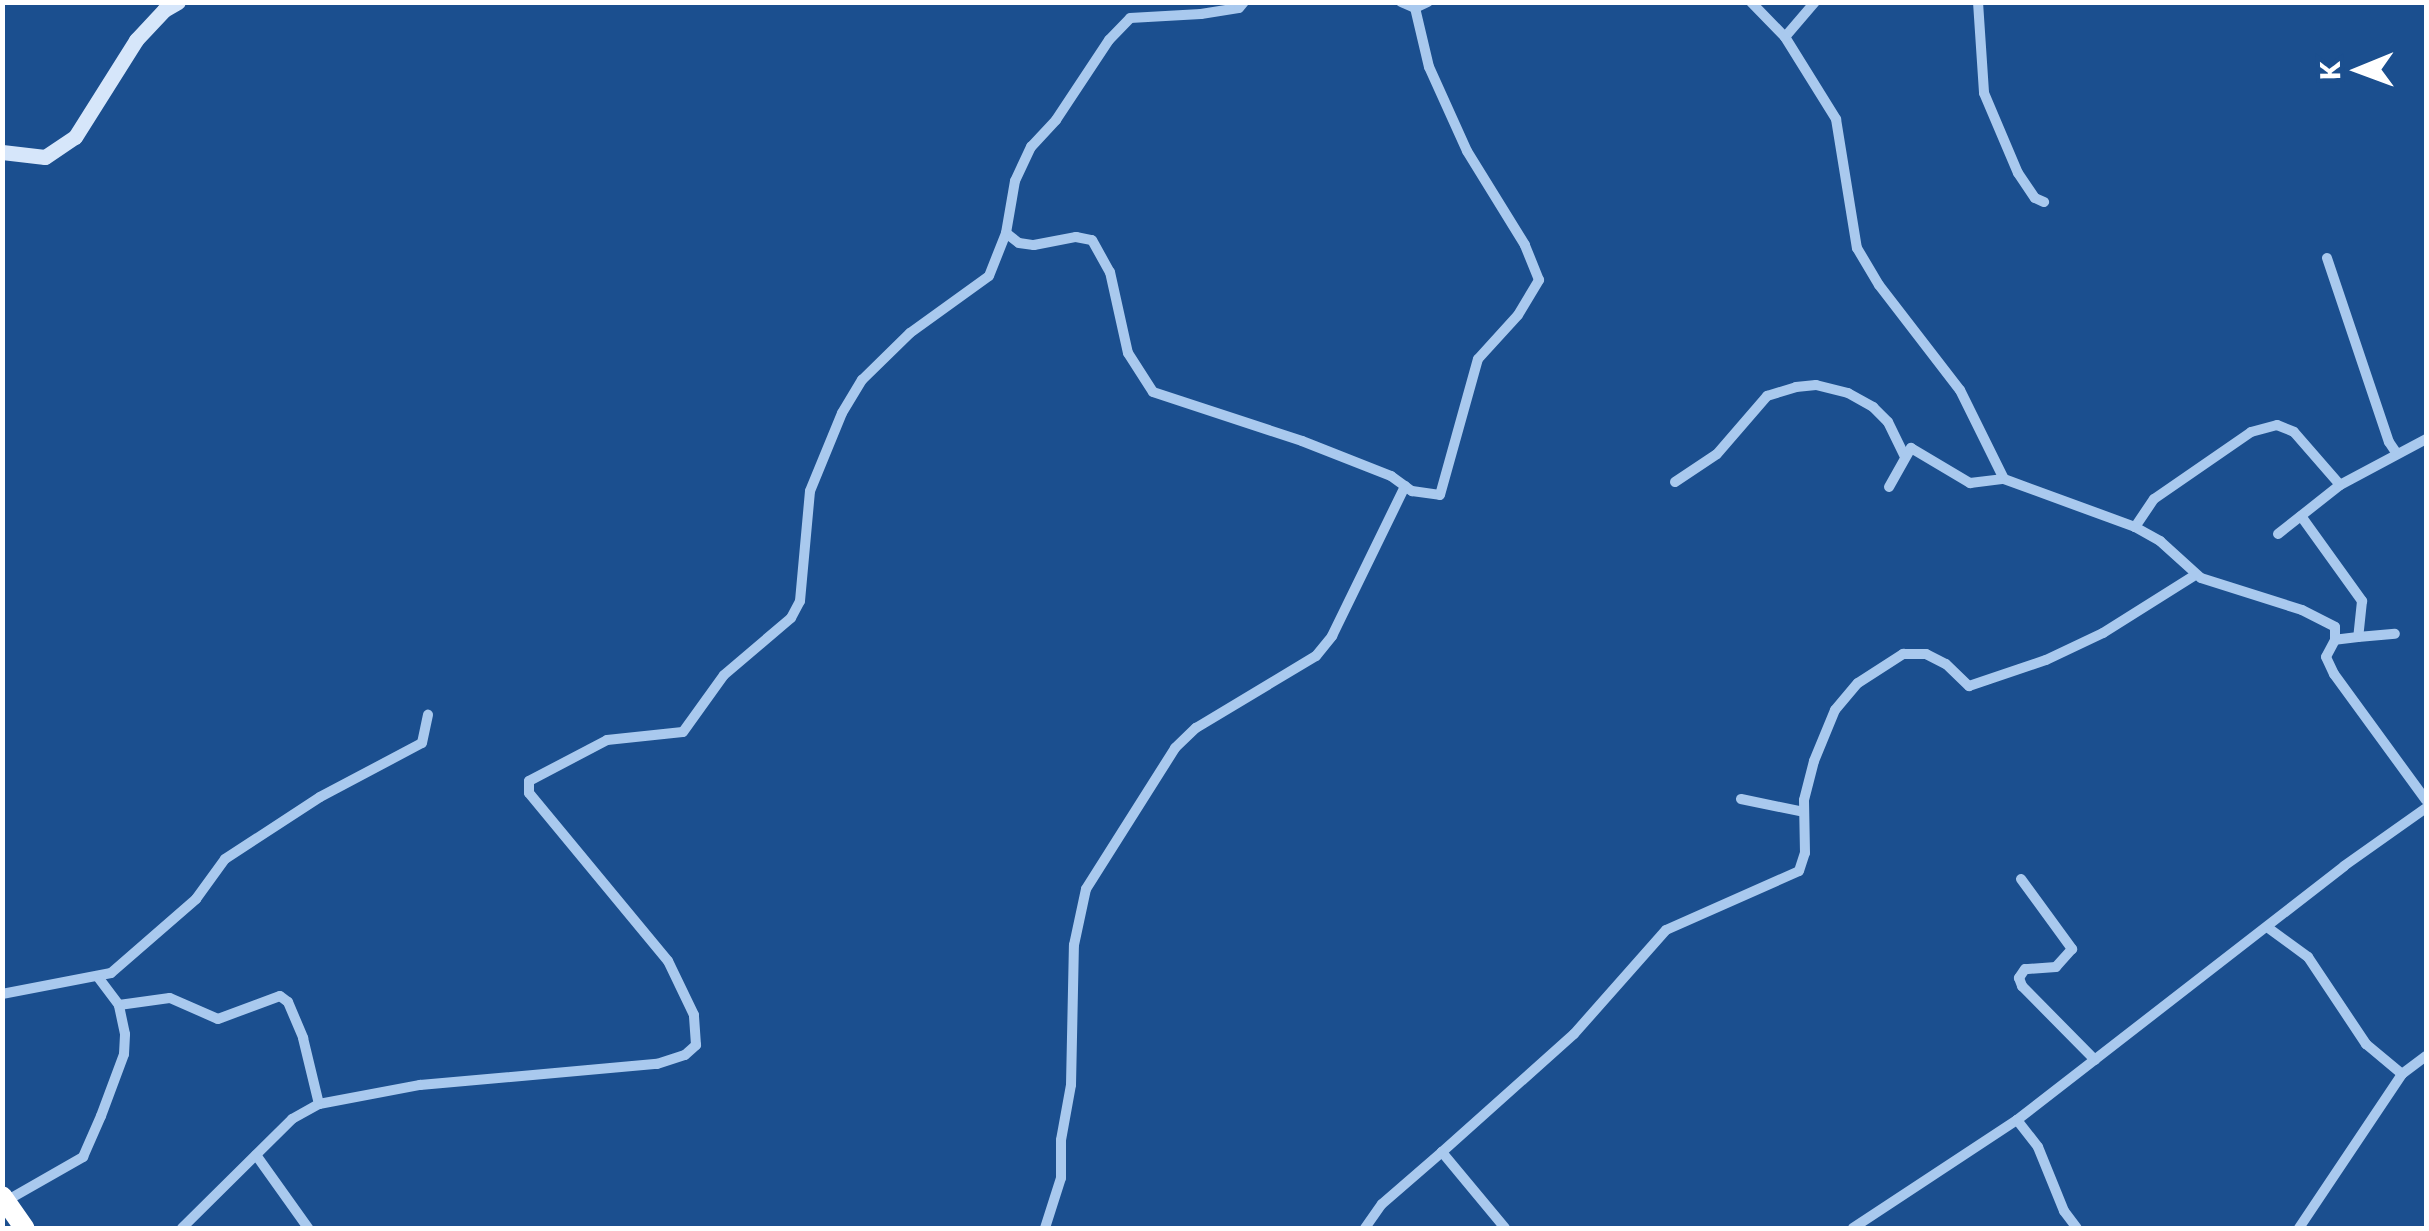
<!DOCTYPE html>
<html>
<head>
<meta charset="utf-8">
<style>
	body { margin:0 }
	#map { position:relative; width:2429px; height:1231px; overflow:hidden; background:#1b4f8f; font-family:Commissioner,sans-serif }
	div>[style] { position:absolute }
	.street>* { height:10px; margin:-5px; padding:0 5px; transform-origin:5px; border-radius:5px; background:#a9c9ee }
	.secondary>* { height:15px; margin:-7.5px; padding:0 7.5px; transform-origin:7.5px; border-radius:7.5px; background:#d6e6fa }
	.highway>* { height:20px; margin:-10px; padding:0 10px; transform-origin:10px; border-radius:10px; background:#fff }
	span { translate:-50% -50%; white-space:nowrap; text-align:center; line-height:1.15; -webkit-text-stroke:8px #1b4f8f; paint-order:stroke }
	.frame { position:absolute; inset:0; border:5px solid #fff; pointer-events:none }
	.north { position:absolute; left:2309px; top:20px; width:100px; height:100px; -webkit-text-stroke:8px #1b4f8f; paint-order:stroke; rotate:269deg; font-size:28px; font-weight:700; line-height:40px; text-align:center; color:#fff }
	.north::after { content:''; display:block; margin:auto; width:35px; height:45px; background:#fff; clip-path:polygon(50% 0,100% 100%,50% 72%,0 100%) }
</style>
</head>
<body>
<div id="map">
	<div class="street">
		<i style="left:1401px;top:2px;width:15px;rotate:23deg"></i>
		<i style="left:1415px;top:8px;width:5px;rotate:-79deg"></i>
		<i style="left:1751px;top:2px;width:49px;rotate:45.8deg"></i>
		<i style="left:1785px;top:37px;width:97px;rotate:58.1deg"></i>
		<i style="left:1836px;top:119px;width:131px;rotate:80.8deg"></i>
		<i style="left:1857px;top:248px;width:43px;rotate:59.3deg"></i>
		<i style="left:1879px;top:285px;width:133px;rotate:52.4deg"></i>
		<i style="left:1960px;top:390px;width:99px;rotate:63.7deg"></i>
		<i style="left:1978px;top:2px;width:91px;rotate:86.2deg"></i>
		<i style="left:1984px;top:93px;width:87px;rotate:67deg"></i>
		<i style="left:2018px;top:173px;width:30px;rotate:56deg"></i>
		<i style="left:2035px;top:198px;width:10px;rotate:24deg"></i>
		<i style="left:1785px;top:37px;width:46px;rotate:-49.4deg"></i>
		<i style="left:1006px;top:233px;width:16px;rotate:38deg"></i>
		<i style="left:1019px;top:243px;width:15px;rotate:8deg"></i>
		<i style="left:1034px;top:245px;width:43px;rotate:-10.8deg"></i>
		<i style="left:1076px;top:237px;width:16px;rotate:11deg"></i>
		<i style="left:1092px;top:240px;width:37px;rotate:61deg"></i>
		<i style="left:1110px;top:272px;width:83px;rotate:77.5deg"></i>
		<i style="left:1128px;top:353px;width:46px;rotate:57.3deg"></i>
		<i style="left:1153px;top:392px;width:157px;rotate:18.2deg"></i>
		<i style="left:1302px;top:441px;width:96px;rotate:21.5deg"></i>
		<i style="left:1391px;top:476px;width:26px;rotate:36deg"></i>
		<i style="left:1412px;top:491px;width:28px;rotate:8deg"></i>
		<i style="left:1440px;top:495px;width:141px;rotate:-74.4deg"></i>
		<i style="left:1478px;top:359px;width:59px;rotate:-47.7deg"></i>
		<i style="left:1518px;top:315px;width:41px;rotate:-59deg"></i>
		<i style="left:1539px;top:280px;width:38px;rotate:-112deg"></i>
		<i style="left:1525px;top:245px;width:110px;rotate:-121.7deg"></i>
		<i style="left:1467px;top:151px;width:92px;rotate:-114.3deg"></i>
		<i style="left:1429px;top:67px;width:61px;rotate:-103.3deg"></i>
		<i style="left:1415px;top:8px;width:14px;rotate:-25deg"></i>
		<i style="left:2327px;top:258px;width:194px;rotate:71.4deg"></i>
		<i style="left:2389px;top:442px;width:14px;rotate:56deg"></i>
		<i style="left:1675px;top:482px;width:50px;rotate:-33.7deg"></i>
		<i style="left:1717px;top:454px;width:77px;rotate:-49.2deg"></i>
		<i style="left:1767px;top:396px;width:30px;rotate:-17deg"></i>
		<i style="left:1796px;top:387px;width:20px;rotate:-6deg"></i>
		<i style="left:1816px;top:385px;width:33px;rotate:14deg"></i>
		<i style="left:1848px;top:393px;width:29px;rotate:29deg"></i>
		<i style="left:1873px;top:407px;width:21px;rotate:45deg"></i>
		<i style="left:1888px;top:422px;width:37px;rotate:64deg"></i>
		<i style="left:1889px;top:487px;width:45px;rotate:-60.6deg"></i>
		<i style="left:1911px;top:448px;width:69px;rotate:30.7deg"></i>
		<i style="left:1970px;top:483px;width:34px;rotate:-7deg"></i>
		<i style="left:2004px;top:479px;width:140px;rotate:20.1deg"></i>
		<i style="left:2135px;top:527px;width:29px;rotate:29deg"></i>
		<i style="left:2160px;top:541px;width:55px;rotate:42.1deg"></i>
		<i style="left:2201px;top:578px;width:106px;rotate:17.6deg"></i>
		<i style="left:2302px;top:610px;width:37px;rotate:27deg"></i>
		<i style="left:2335px;top:627px;width:13px;rotate:90deg"></i>
		<i style="left:2335px;top:640px;width:19px;rotate:118deg"></i>
		<i style="left:2326px;top:657px;width:19px;rotate:65deg"></i>
		<i style="left:2334px;top:674px;width:156px;rotate:53.9deg"></i>
		<i style="left:2301px;top:516px;width:105px;rotate:54.3deg"></i>
		<i style="left:2362px;top:601px;width:36px;rotate:96deg"></i>
		<i style="left:2358px;top:637px;width:23px;rotate:173deg"></i>
		<i style="left:2135px;top:527px;width:34px;rotate:-56deg"></i>
		<i style="left:2154px;top:499px;width:118px;rotate:-34.6deg"></i>
		<i style="left:2251px;top:432px;width:27px;rotate:-15deg"></i>
		<i style="left:2277px;top:425px;width:18px;rotate:22deg"></i>
		<i style="left:2294px;top:432px;width:70px;rotate:49deg"></i>
		<i style="left:2340px;top:485px;width:98px;rotate:-28.1deg"></i>
		<i style="left:2278px;top:534px;width:79px;rotate:-38.3deg"></i>
		<i style="left:2358px;top:637px;width:37px;rotate:-5deg"></i>
		<i style="left:1741px;top:799px;width:64px;rotate:11.7deg"></i>
		<i style="left:2021px;top:879px;width:87px;rotate:53.9deg"></i>
		<i style="left:2072px;top:949px;width:24px;rotate:132deg"></i>
		<i style="left:2056px;top:967px;width:31px;rotate:176deg"></i>
		<i style="left:2025px;top:969px;width:11px;rotate:124deg"></i>
		<i style="left:2019px;top:978px;width:9px;rotate:69deg"></i>
		<i style="left:2022px;top:986px;width:104px;rotate:45.4deg"></i>
		<i style="left:2267px;top:927px;width:51px;rotate:36.2deg"></i>
		<i style="left:2308px;top:957px;width:105px;rotate:56.3deg"></i>
		<i style="left:2366px;top:1044px;width:47px;rotate:39.8deg"></i>
		<i style="left:2px;top:994px;width:111px;rotate:-10.9deg"></i>
		<i style="left:111px;top:973px;width:113px;rotate:-41deg"></i>
		<i style="left:196px;top:899px;width:49px;rotate:-54.1deg"></i>
		<i style="left:225px;top:859px;width:113px;rotate:-33.1deg"></i>
		<i style="left:320px;top:797px;width:115px;rotate:-27.9deg"></i>
		<i style="left:422px;top:743px;width:29px;rotate:-78deg"></i>
		<i style="left:119px;top:1005px;width:51px;rotate:-7.8deg"></i>
		<i style="left:170px;top:998px;width:52px;rotate:23.6deg"></i>
		<i style="left:218px;top:1019px;width:66px;rotate:-20.4deg"></i>
		<i style="left:280px;top:996px;width:10px;rotate:37deg"></i>
		<i style="left:288px;top:1002px;width:39px;rotate:67deg"></i>
		<i style="left:303px;top:1038px;width:68px;rotate:76.4deg"></i>
		<i style="left:2017px;top:1120px;width:34px;rotate:52deg"></i>
		<i style="left:2038px;top:1147px;width:69px;rotate:67.9deg"></i>
		<i style="left:2064px;top:1211px;width:21px;rotate:53deg"></i>
		<i style="left:256px;top:1155px;width:90px;rotate:54.5deg"></i>
		<i style="left:6px;top:1201px;width:89px;rotate:-29.7deg"></i>
		<i style="left:83px;top:1157px;width:45px;rotate:-66.3deg"></i>
		<i style="left:101px;top:1116px;width:66px;rotate:-69.6deg"></i>
		<i style="left:124px;top:1054px;width:20px;rotate:-87deg"></i>
		<i style="left:125px;top:1034px;width:30px;rotate:-102deg"></i>
		<i style="left:119px;top:1005px;width:35px;rotate:-127deg"></i>
		<i style="left:182px;top:1228px;width:155px;rotate:-44.7deg"></i>
		<i style="left:292px;top:1119px;width:31px;rotate:-29deg"></i>
		<i style="left:319px;top:1104px;width:103px;rotate:-10.7deg"></i>
		<i style="left:420px;top:1085px;width:238px;rotate:-5.1deg"></i>
		<i style="left:657px;top:1064px;width:29px;rotate:-18deg"></i>
		<i style="left:685px;top:1055px;width:15px;rotate:-42deg"></i>
		<i style="left:696px;top:1045px;width:30px;rotate:-94deg"></i>
		<i style="left:694px;top:1015px;width:60px;rotate:-115.7deg"></i>
		<i style="left:668px;top:961px;width:218px;rotate:-129.6deg"></i>
		<i style="left:529px;top:793px;width:12px;rotate:-90deg"></i>
		<i style="left:529px;top:781px;width:88px;rotate:-27.7deg"></i>
		<i style="left:607px;top:740px;width:76px;rotate:-6deg"></i>
		<i style="left:683px;top:732px;width:70px;rotate:-54.3deg"></i>
		<i style="left:724px;top:675px;width:88px;rotate:-40.4deg"></i>
		<i style="left:791px;top:618px;width:19px;rotate:-62deg"></i>
		<i style="left:800px;top:601px;width:110px;rotate:-84.8deg"></i>
		<i style="left:810px;top:491px;width:84px;rotate:-67.7deg"></i>
		<i style="left:842px;top:413px;width:39px;rotate:-59deg"></i>
		<i style="left:862px;top:380px;width:67px;rotate:-44.4deg"></i>
		<i style="left:910px;top:333px;width:97px;rotate:-35.8deg"></i>
		<i style="left:989px;top:276px;width:46px;rotate:-68.4deg"></i>
		<i style="left:1006px;top:233px;width:53px;rotate:-80.2deg"></i>
		<i style="left:1015px;top:181px;width:38px;rotate:-65deg"></i>
		<i style="left:1031px;top:147px;width:37px;rotate:-47deg"></i>
		<i style="left:1056px;top:120px;width:96px;rotate:-56.5deg"></i>
		<i style="left:1109px;top:40px;width:30px;rotate:-46deg"></i>
		<i style="left:1130px;top:18px;width:71px;rotate:-3.2deg"></i>
		<i style="left:1201px;top:14px;width:38px;rotate:-9deg"></i>
		<i style="left:1239px;top:8px;width:8px;rotate:-50deg"></i>
		<i style="left:1045px;top:1228px;width:52px;rotate:-72.3deg"></i>
		<i style="left:1061px;top:1178px;width:38px;rotate:-90deg"></i>
		<i style="left:1061px;top:1140px;width:56px;rotate:-79.7deg"></i>
		<i style="left:1071px;top:1085px;width:140px;rotate:-88.8deg"></i>
		<i style="left:1074px;top:945px;width:57px;rotate:-77.9deg"></i>
		<i style="left:1086px;top:889px;width:167px;rotate:-57.7deg"></i>
		<i style="left:1175px;top:748px;width:29px;rotate:-44deg"></i>
		<i style="left:1196px;top:728px;width:140px;rotate:-31deg"></i>
		<i style="left:1316px;top:656px;width:26px;rotate:-51deg"></i>
		<i style="left:1332px;top:636px;width:167px;rotate:-64deg"></i>
		<i style="left:1365px;top:1228px;width:29px;rotate:-55deg"></i>
		<i style="left:1382px;top:1204px;width:79px;rotate:-40.9deg"></i>
		<i style="left:1505px;top:1228px;width:99px;rotate:-129.7deg"></i>
		<i style="left:1442px;top:1152px;width:177px;rotate:-41.8deg"></i>
		<i style="left:1574px;top:1034px;width:139px;rotate:-48.5deg"></i>
		<i style="left:1666px;top:930px;width:145px;rotate:-23.9deg"></i>
		<i style="left:1799px;top:871px;width:19px;rotate:-72deg"></i>
		<i style="left:1805px;top:853px;width:53px;rotate:-91.1deg"></i>
		<i style="left:1804px;top:800px;width:40px;rotate:-75.6deg"></i>
		<i style="left:1814px;top:761px;width:55px;rotate:-67.6deg"></i>
		<i style="left:1835px;top:710px;width:35px;rotate:-50deg"></i>
		<i style="left:1858px;top:683px;width:54px;rotate:-32.8deg"></i>
		<i style="left:1903px;top:654px;width:23px"></i>
		<i style="left:1926px;top:654px;width:22px;rotate:27deg"></i>
		<i style="left:1946px;top:664px;width:32px;rotate:44deg"></i>
		<i style="left:1969px;top:686px;width:81px;rotate:-18.7deg"></i>
		<i style="left:2046px;top:660px;width:63px;rotate:-25.3deg"></i>
		<i style="left:2103px;top:633px;width:109px;rotate:-32.2deg"></i>
		<i style="left:1853px;top:1228px;width:196px;rotate:-33.4deg"></i>
		<i style="left:2017px;top:1120px;width:414px;rotate:-37.8deg"></i>
		<i style="left:2344px;top:866px;width:100px;rotate:-35.3deg"></i>
		<i style="left:2299px;top:1228px;width:185px;rotate:-56.2deg"></i>
		<i style="left:2402px;top:1074px;width:30px;rotate:-37deg"></i>
	</div>
	<div class="secondary">
		<i style="left:2px;top:152px;width:43px;rotate:6.6deg"></i>
		<i style="left:45px;top:157px;width:36px;rotate:-34deg"></i>
		<i style="left:75px;top:137px;width:115px;rotate:-57.8deg"></i>
		<i style="left:136px;top:40px;width:41px;rotate:-47deg"></i>
		<i style="left:164px;top:10px;width:16px;rotate:-30deg"></i>
	</div>
	<div class="highway">
		<i style="left:2px;top:1196px;width:39px;rotate:55deg"></i>
	</div>
	<div class="frame"></div>
	<div class="north">K</div>
</div>
</body>
</html>
